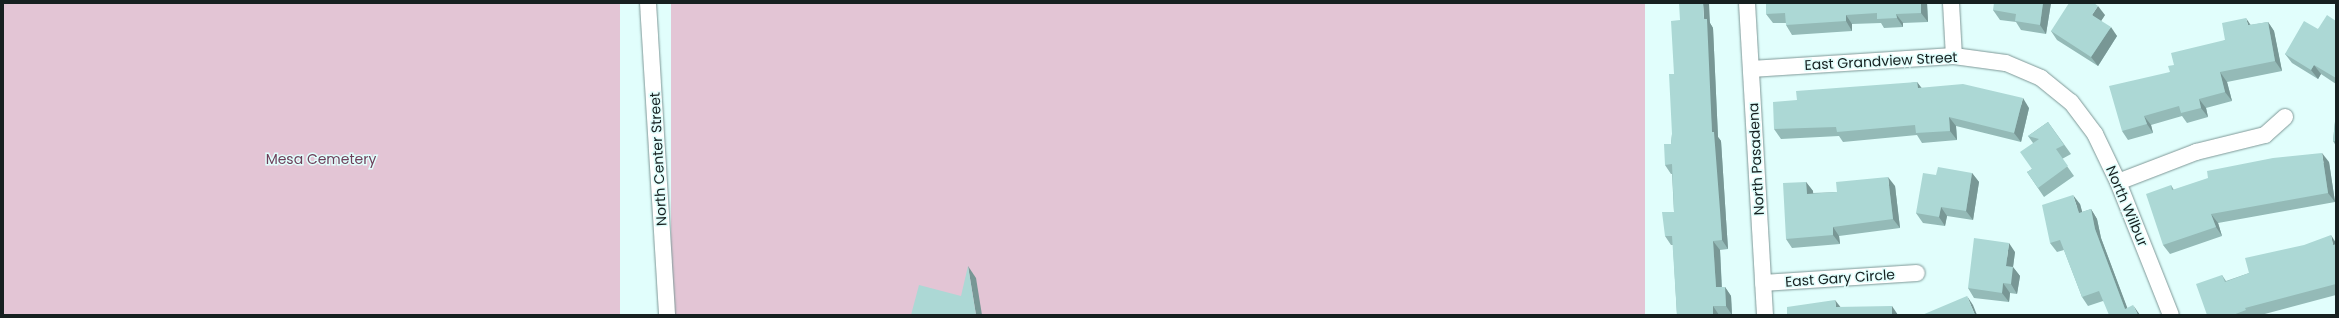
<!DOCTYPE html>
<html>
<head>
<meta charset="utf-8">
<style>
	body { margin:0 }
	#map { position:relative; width:2339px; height:318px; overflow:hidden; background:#e1fefc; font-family:Poppins,sans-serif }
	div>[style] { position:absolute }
	.green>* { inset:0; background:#e3c5d5; transform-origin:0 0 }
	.roads { filter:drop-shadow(0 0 1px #7e9897) drop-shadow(0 0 1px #7e9897) }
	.minor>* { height:16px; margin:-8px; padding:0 8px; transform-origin:8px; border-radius:8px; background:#fff }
	.wall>* { inset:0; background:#94bab7 }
	.shaded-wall>* { inset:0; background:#789795 }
	.building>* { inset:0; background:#acd8d5 }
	span { translate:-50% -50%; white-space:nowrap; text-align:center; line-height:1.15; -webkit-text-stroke:3px #e1fefc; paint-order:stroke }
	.street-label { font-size:14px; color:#162020 }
	.park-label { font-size:14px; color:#6d3e59 }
	.frame { position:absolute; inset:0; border:4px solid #162020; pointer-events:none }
</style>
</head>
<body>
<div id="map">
	<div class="green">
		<i style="left:3px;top:3px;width:617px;height:312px"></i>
		<i style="left:671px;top:3px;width:974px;height:313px"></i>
	</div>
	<div class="roads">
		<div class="minor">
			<i style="left:648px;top:3px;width:313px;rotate:86.5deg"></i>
			<i style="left:1747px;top:3px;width:313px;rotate:86.7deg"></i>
			<i style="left:1951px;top:3px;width:53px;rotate:86.8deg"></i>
			<i style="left:1751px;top:69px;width:203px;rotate:-3.7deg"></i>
			<i style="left:1954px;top:56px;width:52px;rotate:7.7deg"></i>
			<i style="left:2006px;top:63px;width:38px;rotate:23deg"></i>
			<i style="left:2041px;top:78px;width:38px;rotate:39deg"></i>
			<i style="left:2071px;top:102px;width:40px;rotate:53deg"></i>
			<i style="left:2095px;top:134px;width:53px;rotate:64.4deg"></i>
			<i style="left:2118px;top:182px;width:143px;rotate:68.3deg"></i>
			<i style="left:2118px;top:182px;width:84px;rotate:-21deg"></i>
			<i style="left:2196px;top:152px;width:71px;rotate:-13.8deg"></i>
			<i style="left:2265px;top:135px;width:27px;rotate:-42deg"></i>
			<i style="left:1763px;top:283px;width:154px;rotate:-3.7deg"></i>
		</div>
	</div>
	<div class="wall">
		<i style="clip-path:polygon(1766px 3px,1927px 3px,1928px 22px,1903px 23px,1903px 27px,1884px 28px,1881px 23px,1852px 24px,1852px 31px,1792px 35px,1786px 25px,1786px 23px,1773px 23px,1766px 14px)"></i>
		<i style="clip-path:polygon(2051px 3px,2046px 34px,2021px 30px,2016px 22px,2000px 20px,1993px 10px)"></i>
		<i style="clip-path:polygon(2105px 15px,2101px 21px,2117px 36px,2098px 66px,2057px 40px,2051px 31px)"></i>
		<i style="clip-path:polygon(2336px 21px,2336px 84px,2321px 74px,2318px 79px,2292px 63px,2285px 54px,2318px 29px)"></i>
		<i style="clip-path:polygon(2268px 22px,2274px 31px,2282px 71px,2227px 82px,2232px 101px,2206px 108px,2208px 117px,2187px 123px,2182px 116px,2151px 125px,2153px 133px,2128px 140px,2122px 131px,2170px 72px,2225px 40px,2251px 25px)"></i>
		<i style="clip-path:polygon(1710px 23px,1713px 28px,1718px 137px,1721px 141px,1726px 219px,1728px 249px,1720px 250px,1722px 287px,1725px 287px,1731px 296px,1732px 315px,1677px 315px,1673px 245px,1671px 245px,1665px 236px,1674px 212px,1672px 174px,1671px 174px,1665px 165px,1671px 144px,1672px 134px)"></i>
		<i style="clip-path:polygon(1917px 82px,1921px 88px,2029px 108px,2021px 142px,1956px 126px,1957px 140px,1922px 143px,1917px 135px,1843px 142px,1839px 136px,1781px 139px,1774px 129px,1797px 100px)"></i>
		<i style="clip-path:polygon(2336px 112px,2336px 146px,2333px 141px)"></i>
		<i style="clip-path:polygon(2048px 122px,2071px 154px,2062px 159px,2074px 176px,2044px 197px,2027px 172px,2032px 169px,2033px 143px,2028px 136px)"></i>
		<i style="clip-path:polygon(2329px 162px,2335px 202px,2218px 223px,2222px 236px,2170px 254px,2163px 245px,2171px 185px,2174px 190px)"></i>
		<i style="clip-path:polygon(1972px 173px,1979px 182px,1973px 220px,1947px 216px,1945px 226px,1923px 223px,1916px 213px)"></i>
		<i style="clip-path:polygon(1806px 182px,1813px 191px,1813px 193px,1837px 192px,1895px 186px,1900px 228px,1839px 236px,1840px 244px,1792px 248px,1786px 239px)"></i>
		<i style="clip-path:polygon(2080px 204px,2082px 212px,2091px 209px,2097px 219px,2101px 238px,2127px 308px,2140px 315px,2103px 301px,2088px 306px,2082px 297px,2064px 250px,2057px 252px,2050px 243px)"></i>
		<i style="clip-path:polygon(2336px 243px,2336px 295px,2261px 315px,2207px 315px,2222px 275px,2226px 281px)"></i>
		<i style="clip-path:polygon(2015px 252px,2013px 267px,2020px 276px,2017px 294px,2010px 293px,2009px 302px,1974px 298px,1968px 288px)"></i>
	</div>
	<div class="shaded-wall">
		<i style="clip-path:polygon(1703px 3px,1709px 3px,1710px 23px,1713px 28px,1718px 137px,1721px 141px,1726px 219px,1728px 249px,1722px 240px,1712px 132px)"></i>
		<i style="clip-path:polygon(1921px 3px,1927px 3px,1928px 22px,1921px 13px)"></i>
		<i style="clip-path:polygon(2043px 3px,2051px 3px,2046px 34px,2040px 25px)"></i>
		<i style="clip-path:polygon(2098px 6px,2105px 15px,2099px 24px,2092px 15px)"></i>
		<i style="clip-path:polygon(1896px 14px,1903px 23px,1903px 27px,1897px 18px)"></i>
		<i style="clip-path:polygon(1846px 15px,1852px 24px,1852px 31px,1846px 21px)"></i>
		<i style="clip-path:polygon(2246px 18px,2252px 27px,2248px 25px)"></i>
		<i style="clip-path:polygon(2268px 22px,2274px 31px,2282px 71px,2275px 61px)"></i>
		<i style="clip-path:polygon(2111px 27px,2117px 36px,2098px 66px,2091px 57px)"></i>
		<i style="clip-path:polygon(2314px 65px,2321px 74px,2318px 79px,2311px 70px)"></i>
		<i style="clip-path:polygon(2220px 72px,2227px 82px,2232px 101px,2225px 92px)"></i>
		<i style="clip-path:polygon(1917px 82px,1924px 91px,1918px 88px)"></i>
		<i style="clip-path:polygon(2023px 98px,2029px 108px,2021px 142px,2014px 133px)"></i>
		<i style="clip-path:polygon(2199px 99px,2206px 108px,2208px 117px,2201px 108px)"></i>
		<i style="clip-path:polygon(2144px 116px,2151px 125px,2153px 133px,2147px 124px)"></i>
		<i style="clip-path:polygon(1949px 117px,1956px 126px,1957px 140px,1950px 131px)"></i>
		<i style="clip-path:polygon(2322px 153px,2329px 162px,2335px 202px,2328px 193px)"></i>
		<i style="clip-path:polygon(1972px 173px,1979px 182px,1973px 220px,1966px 211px)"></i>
		<i style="clip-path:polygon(1888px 177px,1895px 186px,1900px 228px,1893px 219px)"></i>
		<i style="clip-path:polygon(1806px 182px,1813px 191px,1814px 203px,1807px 194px)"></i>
		<i style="clip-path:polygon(2073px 195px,2080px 204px,2085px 222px,2079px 213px)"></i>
		<i style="clip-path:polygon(1941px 207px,1947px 216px,1945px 226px,1939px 217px)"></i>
		<i style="clip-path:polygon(2091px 209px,2097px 219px,2101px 238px,2130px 315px,2125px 309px,2095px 229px)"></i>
		<i style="clip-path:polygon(2211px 214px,2218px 223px,2222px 236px,2216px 227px)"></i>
		<i style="clip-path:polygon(1833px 227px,1839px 236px,1840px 244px,1833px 235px)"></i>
		<i style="clip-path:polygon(2331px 235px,2336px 243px,2336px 249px,2333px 245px)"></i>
		<i style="clip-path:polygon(1713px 241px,1720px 250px,1722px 296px,1716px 287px)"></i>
		<i style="clip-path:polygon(2009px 243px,2015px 252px,2013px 267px,2020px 276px,2017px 294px,2011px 284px,2006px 266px)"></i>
		<i style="clip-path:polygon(968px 266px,976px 278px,982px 315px,976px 315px)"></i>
		<i style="clip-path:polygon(2003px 283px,2010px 293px,2009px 302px,2002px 293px)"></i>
		<i style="clip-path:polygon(1725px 287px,1731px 296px,1732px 315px,1726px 306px)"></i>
		<i style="clip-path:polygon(1967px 296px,1973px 305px,1977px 315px,1975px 315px)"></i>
		<i style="clip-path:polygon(1835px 300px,1842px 309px,1836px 307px)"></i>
		<i style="clip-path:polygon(2133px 305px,2140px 315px,2138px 315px)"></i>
		<i style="clip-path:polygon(1713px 306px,1719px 315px,1713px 315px)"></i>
		<i style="clip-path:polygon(1892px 306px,1898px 315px,1892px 315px)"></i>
	</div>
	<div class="building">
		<i style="clip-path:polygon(1679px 3px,1703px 3px,1704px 19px,1707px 19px,1712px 132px,1714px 132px,1720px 210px,1722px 240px,1713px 241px,1716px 287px,1725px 287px,1726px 306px,1713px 306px,1713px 315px,1677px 315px,1672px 236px,1665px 236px,1662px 212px,1674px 212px,1672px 164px,1665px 165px,1664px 144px,1671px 144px,1672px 134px,1669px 74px,1674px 74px,1671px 21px,1680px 20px)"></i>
		<i style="clip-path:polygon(1766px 3px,1921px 3px,1921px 13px,1896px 14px,1897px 18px,1877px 19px,1877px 13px,1846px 15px,1846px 21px,1786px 25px,1785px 13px,1766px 14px)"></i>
		<i style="clip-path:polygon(1994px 3px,2043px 3px,2040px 25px,2015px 21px,2016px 14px,1993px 10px)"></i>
		<i style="clip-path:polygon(2069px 3px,2094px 3px,2098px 6px,2092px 15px,2111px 27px,2091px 57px,2051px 31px)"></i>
		<i style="clip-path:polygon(2327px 15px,2336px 21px,2336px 78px,2314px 65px,2311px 70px,2285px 54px,2304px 21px,2318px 29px)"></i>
		<i style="clip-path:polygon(2246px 18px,2248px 25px,2268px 22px,2275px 61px,2220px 72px,2225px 92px,2199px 99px,2201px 108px,2181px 113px,2179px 106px,2144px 116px,2147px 124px,2122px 131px,2109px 86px,2170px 72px,2168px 66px,2174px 65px,2171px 53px,2225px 40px,2222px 23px)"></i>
		<i style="clip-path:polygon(1917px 82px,1918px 88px,1963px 84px,2023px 98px,2014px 133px,1949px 117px,1950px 131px,1916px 133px,1915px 125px,1837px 132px,1836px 127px,1774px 129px,1773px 102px,1797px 100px,1796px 91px)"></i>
		<i style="clip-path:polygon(2336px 112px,2336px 141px,2333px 141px)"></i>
		<i style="clip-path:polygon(2048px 122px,2064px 145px,2056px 149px,2068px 166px,2038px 188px,2027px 172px,2032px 169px,2020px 152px,2039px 139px,2028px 136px)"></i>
		<i style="clip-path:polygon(2322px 153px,2328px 193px,2211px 214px,2216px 227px,2163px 245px,2146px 194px,2171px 185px,2172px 190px,2208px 178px,2207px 171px,2273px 158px)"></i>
		<i style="clip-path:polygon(1938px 167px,1972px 173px,1966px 211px,1941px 207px,1939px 217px,1916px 213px,1923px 173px,1936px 175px)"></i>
		<i style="clip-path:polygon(1888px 177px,1893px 219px,1833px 227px,1833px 235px,1786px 239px,1783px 183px,1806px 182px,1807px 194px,1837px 192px,1836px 182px)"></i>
		<i style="clip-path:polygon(2073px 195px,2079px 213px,2091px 209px,2095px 229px,2125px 309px,2133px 305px,2138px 315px,2109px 315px,2099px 291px,2082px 297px,2060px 240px,2050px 243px,2042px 205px)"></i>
		<i style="clip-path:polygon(2331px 235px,2333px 245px,2336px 244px,2336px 284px,2245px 308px,2246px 310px,2233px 315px,2207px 315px,2196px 284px,2222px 275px,2225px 282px,2249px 273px,2245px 258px,2304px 245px)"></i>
		<i style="clip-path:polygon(1974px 238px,2009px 243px,2006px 266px,2013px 267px,2011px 284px,2003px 283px,2002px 293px,1968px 288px)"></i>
		<i style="clip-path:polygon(968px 266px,976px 315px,911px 315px,919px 285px,961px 296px)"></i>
		<i style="clip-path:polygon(1967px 296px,1975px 315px,1922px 315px)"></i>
		<i style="clip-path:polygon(1835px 300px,1836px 307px,1892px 306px,1892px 315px,1787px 315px,1787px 307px)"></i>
	</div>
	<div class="street-label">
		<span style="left:1881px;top:61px;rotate:-3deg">East Grandview Street</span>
		<span style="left:658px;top:159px;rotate:-93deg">North Center Street</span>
		<span style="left:1756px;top:159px;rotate:-93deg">North Pasadena</span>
		<span style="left:2127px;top:206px;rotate:67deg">North Wilbur</span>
		<span style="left:1840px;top:278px;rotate:-4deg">East Gary Circle</span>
	</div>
	<div class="park-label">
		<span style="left:321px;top:159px">Mesa Cemetery</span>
	</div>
	<div class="frame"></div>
</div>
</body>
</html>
